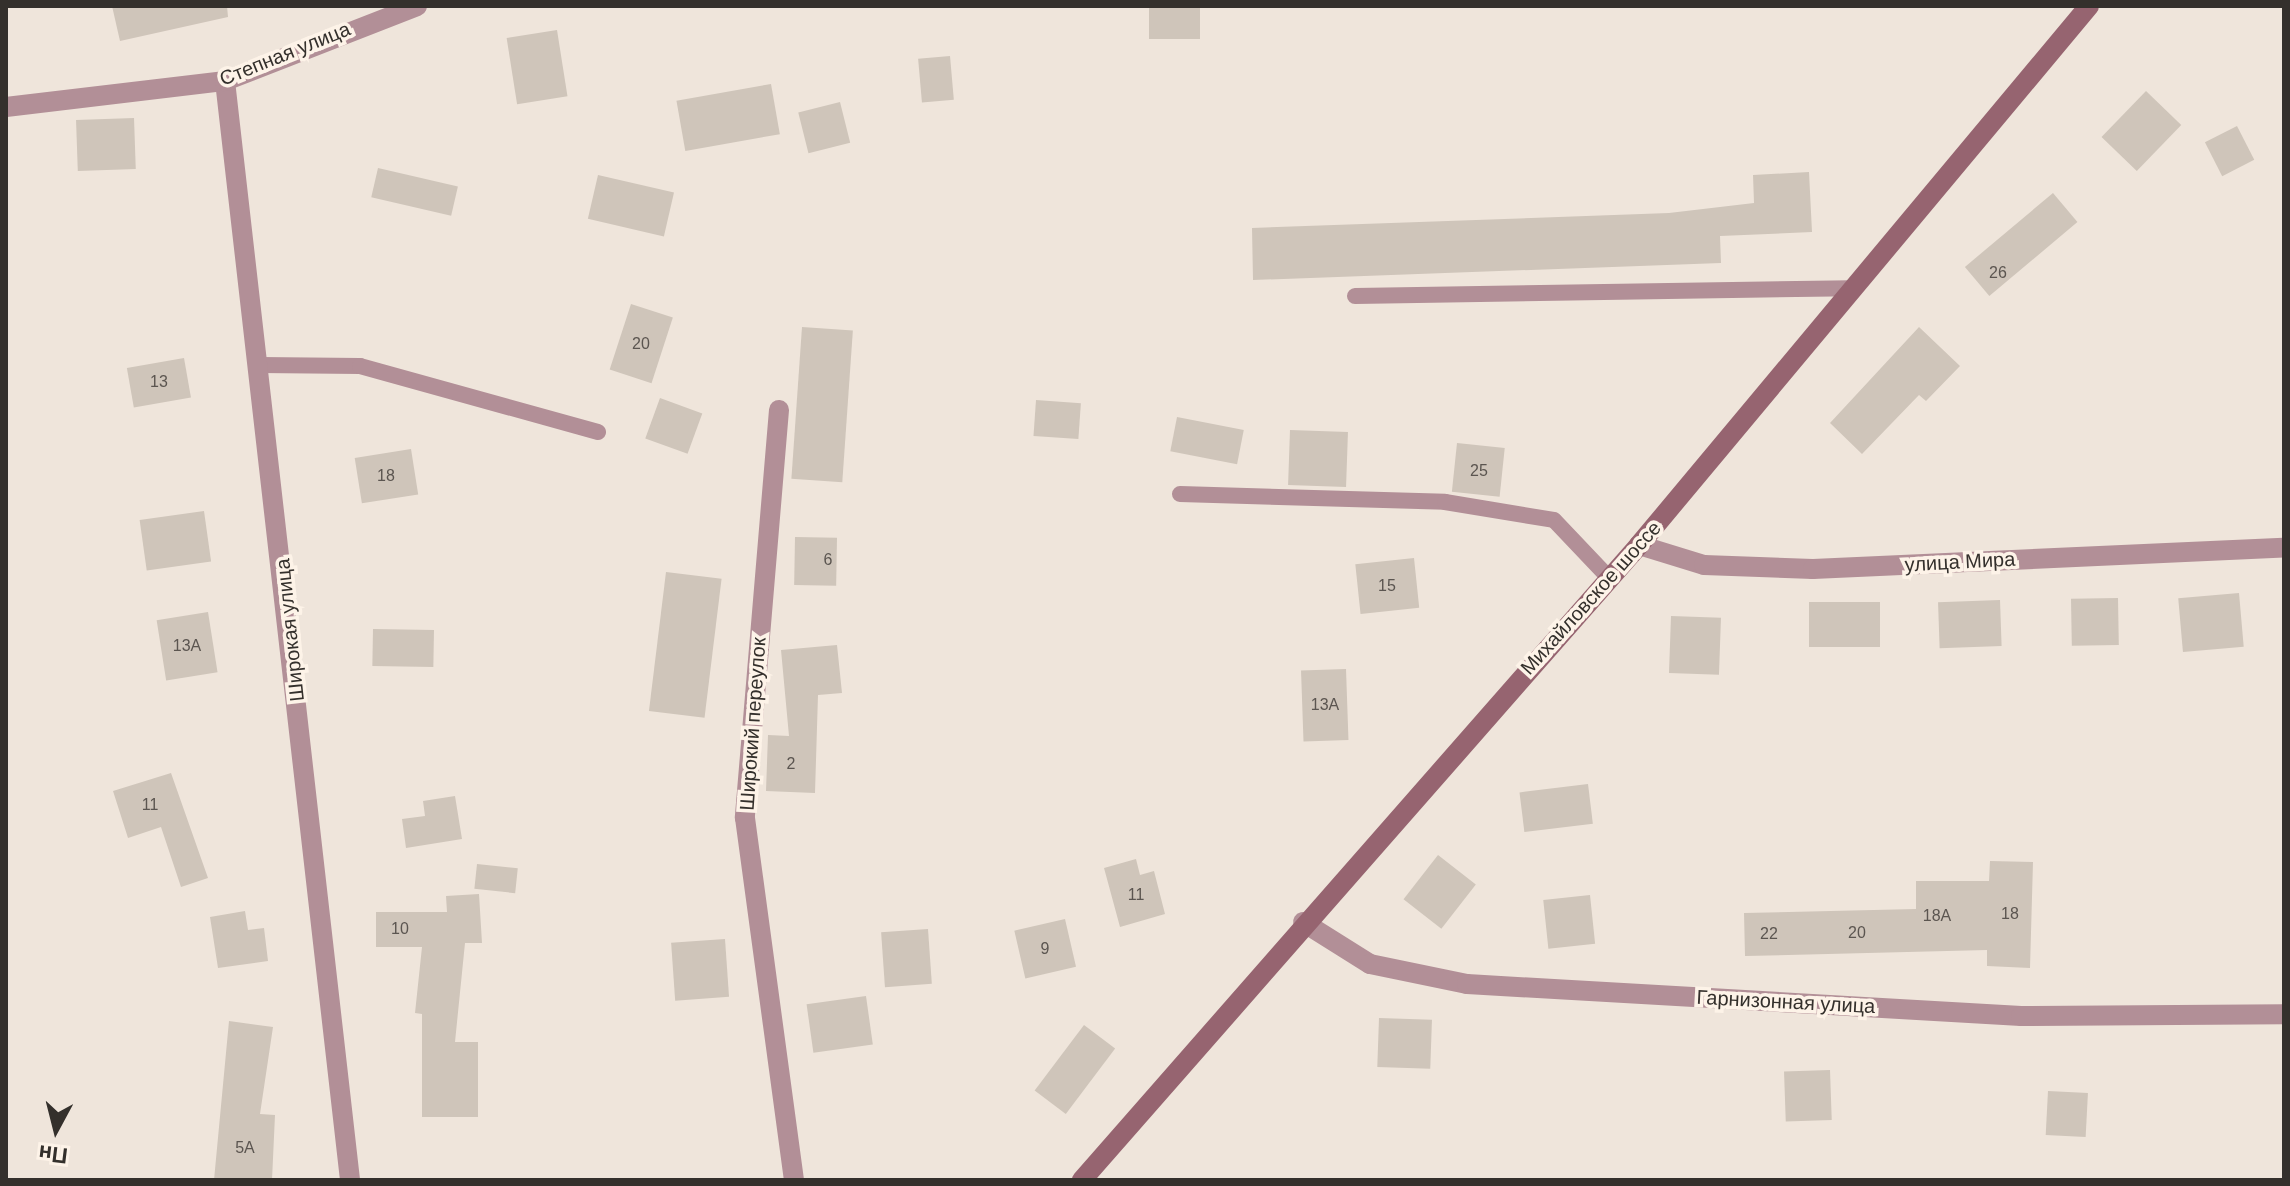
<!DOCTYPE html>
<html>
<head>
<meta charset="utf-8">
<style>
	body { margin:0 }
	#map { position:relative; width:2290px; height:1186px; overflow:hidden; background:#efe5db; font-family:Arial,sans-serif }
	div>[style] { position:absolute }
	.building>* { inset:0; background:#cfc5ba; transform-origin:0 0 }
	.service>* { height:16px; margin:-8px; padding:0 8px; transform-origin:8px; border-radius:8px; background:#b28f97 }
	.minor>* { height:20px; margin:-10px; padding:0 10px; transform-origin:10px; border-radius:10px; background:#b28f97 }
	.secondary>* { height:20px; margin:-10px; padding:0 10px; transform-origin:10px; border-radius:10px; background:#966470 }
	span { translate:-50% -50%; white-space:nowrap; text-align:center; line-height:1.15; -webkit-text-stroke:7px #fdf3e8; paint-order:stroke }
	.number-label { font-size:16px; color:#5b5550 }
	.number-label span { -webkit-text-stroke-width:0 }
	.street-label { font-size:20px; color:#34302c }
	.frame { position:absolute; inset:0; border:8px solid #34302c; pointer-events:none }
	.north { position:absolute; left:16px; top:1090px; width:80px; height:80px; -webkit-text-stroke:6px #fdf3e8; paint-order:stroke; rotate:187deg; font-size:22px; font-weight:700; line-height:32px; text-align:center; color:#34302c }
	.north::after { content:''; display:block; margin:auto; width:28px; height:36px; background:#34302c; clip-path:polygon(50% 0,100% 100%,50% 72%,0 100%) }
</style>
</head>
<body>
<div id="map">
	<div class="building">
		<i style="clip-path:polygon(112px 6px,227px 6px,228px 17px,120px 41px)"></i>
		<i style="left:1149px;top:6px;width:51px;height:33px"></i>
		<i style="left:557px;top:30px;width:67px;height:51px;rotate:81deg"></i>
		<i style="left:950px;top:56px;width:44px;height:32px;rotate:85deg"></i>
		<i style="left:771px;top:84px;width:51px;height:96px;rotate:80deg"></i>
		<i style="left:2146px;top:91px;width:49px;height:64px;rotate:44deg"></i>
		<i style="left:840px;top:102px;width:42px;height:43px;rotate:76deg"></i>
		<i style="left:134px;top:118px;width:51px;height:58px;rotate:88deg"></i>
		<i style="left:2237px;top:126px;width:38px;height:36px;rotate:63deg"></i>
		<i style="left:378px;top:168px;width:82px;height:30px;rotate:13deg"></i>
		<i style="clip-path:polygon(1809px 172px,1812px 232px,1720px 236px,1721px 263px,1253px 280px,1252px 228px,1669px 213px,1754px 203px,1753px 175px)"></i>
		<i style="left:598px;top:175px;width:78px;height:45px;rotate:13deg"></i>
		<i style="left:2053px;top:193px;width:38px;height:115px;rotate:50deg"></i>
		<i style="left:631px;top:304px;width:44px;height:69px;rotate:18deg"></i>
		<i style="left:802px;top:327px;width:51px;height:152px;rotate:4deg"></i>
		<i style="clip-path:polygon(1919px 327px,1960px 366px,1926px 401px,1919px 395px,1862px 454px,1830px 423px)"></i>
		<i style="left:184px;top:358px;width:40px;height:58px;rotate:80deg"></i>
		<i style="left:660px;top:398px;width:45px;height:43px;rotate:20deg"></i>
		<i style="left:1036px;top:400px;width:45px;height:36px;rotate:4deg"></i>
		<i style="left:1177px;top:417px;width:68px;height:35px;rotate:11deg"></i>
		<i style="left:1290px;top:430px;width:58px;height:55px;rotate:2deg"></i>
		<i style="left:1457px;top:443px;width:48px;height:49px;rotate:6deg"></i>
		<i style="left:411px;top:449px;width:46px;height:57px;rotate:81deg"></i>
		<i style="left:204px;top:511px;width:51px;height:65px;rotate:82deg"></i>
		<i style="left:795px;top:537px;width:42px;height:48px;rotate:1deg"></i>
		<i style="left:1414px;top:558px;width:50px;height:59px;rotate:84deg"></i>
		<i style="left:666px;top:572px;width:56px;height:140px;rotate:7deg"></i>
		<i style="left:2239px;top:593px;width:54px;height:61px;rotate:85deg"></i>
		<i style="left:2118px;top:598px;width:47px;height:47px;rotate:89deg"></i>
		<i style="left:2000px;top:600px;width:46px;height:62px;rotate:88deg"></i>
		<i style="left:1809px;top:602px;width:71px;height:45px"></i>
		<i style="left:208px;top:612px;width:61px;height:52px;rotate:81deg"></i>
		<i style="left:1671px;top:616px;width:50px;height:57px;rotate:2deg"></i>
		<i style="left:373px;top:629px;width:61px;height:37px;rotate:1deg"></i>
		<i style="clip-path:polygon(837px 645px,842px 693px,818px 695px,815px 793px,766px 791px,768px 735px,789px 736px,781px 650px)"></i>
		<i style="left:1346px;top:669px;width:71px;height:45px;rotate:88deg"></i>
		<i style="clip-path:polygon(171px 773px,208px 878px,181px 887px,161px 827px,128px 838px,113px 791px)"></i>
		<i style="left:1588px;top:784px;width:40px;height:69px;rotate:83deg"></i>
		<i style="clip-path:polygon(455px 796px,462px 839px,406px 848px,402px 819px,425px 816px,423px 801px)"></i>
		<i style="left:1438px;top:855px;width:48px;height:56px;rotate:38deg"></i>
		<i style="clip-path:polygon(1136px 859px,1140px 875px,1154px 871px,1165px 914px,1120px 927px,1104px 868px)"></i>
		<i style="clip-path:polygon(1990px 861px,2033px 862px,2030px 968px,1987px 966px,1987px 950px,1745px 956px,1744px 913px,1916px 909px,1916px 881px,1989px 881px)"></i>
		<i style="left:477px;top:864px;width:41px;height:25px;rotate:6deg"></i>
		<i style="clip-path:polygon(479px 894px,482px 943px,465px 943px,455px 1042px,478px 1042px,478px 1117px,422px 1117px,422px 1014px,415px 1013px,422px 947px,376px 947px,376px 912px,447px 912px,446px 896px)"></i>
		<i style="left:1590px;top:895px;width:49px;height:47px;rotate:84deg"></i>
		<i style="clip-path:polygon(245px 911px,248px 930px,264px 928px,268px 961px,218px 968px,210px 917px)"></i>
		<i style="left:1065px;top:919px;width:49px;height:52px;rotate:77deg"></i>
		<i style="left:928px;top:929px;width:55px;height:47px;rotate:86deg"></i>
		<i style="left:725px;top:939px;width:58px;height:54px;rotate:86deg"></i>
		<i style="left:866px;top:996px;width:49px;height:60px;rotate:82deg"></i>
		<i style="left:1379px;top:1018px;width:53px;height:49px;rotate:2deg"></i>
		<i style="clip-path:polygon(229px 1021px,273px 1027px,260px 1114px,275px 1115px,272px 1180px,214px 1180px)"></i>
		<i style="left:1084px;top:1025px;width:39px;height:82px;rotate:37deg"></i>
		<i style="left:1830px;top:1070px;width:50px;height:46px;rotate:88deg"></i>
		<i style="left:2048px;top:1091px;width:40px;height:44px;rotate:3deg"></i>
	</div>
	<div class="service">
		<i style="left:1355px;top:296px;width:496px;rotate:-0.9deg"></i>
		<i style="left:260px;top:365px;width:100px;rotate:0.6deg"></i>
		<i style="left:360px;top:366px;width:247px;rotate:15.5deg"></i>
		<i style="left:1180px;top:494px;width:265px;rotate:1.7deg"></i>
		<i style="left:1445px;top:502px;width:110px;rotate:9.4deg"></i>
		<i style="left:1554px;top:520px;width:80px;rotate:46.5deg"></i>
	</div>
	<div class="minor">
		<i style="left:225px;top:81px;width:1106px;rotate:83.51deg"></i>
		<i style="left:6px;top:107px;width:221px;rotate:-6.8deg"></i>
		<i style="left:225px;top:81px;width:206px;rotate:-21.3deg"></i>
		<i style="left:779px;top:410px;width:409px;rotate:94.8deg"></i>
		<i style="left:745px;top:818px;width:365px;rotate:82.3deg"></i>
		<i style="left:1639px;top:545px;width:68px;rotate:17.1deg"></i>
		<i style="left:1704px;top:565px;width:109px;rotate:2.1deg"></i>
		<i style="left:1813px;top:569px;width:471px;rotate:-2.6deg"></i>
		<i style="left:1303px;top:922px;width:79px;rotate:32.1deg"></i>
		<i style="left:1370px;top:964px;width:99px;rotate:11.7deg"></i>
		<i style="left:1467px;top:984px;width:555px;rotate:3.31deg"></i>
		<i style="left:2021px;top:1016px;width:263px;rotate:-0.4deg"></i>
	</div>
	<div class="secondary">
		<i style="left:1082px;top:1180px;width:845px;rotate:-48.74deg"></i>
		<i style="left:1639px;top:545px;width:702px;rotate:-50.14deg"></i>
	</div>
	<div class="number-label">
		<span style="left:1998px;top:273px">26</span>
		<span style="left:641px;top:344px">20</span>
		<span style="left:159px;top:382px">13</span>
		<span style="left:1479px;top:471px">25</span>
		<span style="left:386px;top:476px">18</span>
		<span style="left:828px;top:560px">6</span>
		<span style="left:1387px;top:586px">15</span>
		<span style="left:187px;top:646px">13А</span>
		<span style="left:1325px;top:705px">13А</span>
		<span style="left:791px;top:764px">2</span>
		<span style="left:150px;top:805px">11</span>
		<span style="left:1136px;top:895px">11</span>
		<span style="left:2010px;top:914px">18</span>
		<span style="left:1937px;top:916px">18А</span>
		<span style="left:400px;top:929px">10</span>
		<span style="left:1857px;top:933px">20</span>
		<span style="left:1769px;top:934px">22</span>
		<span style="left:1045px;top:949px">9</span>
		<span style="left:245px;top:1148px">5А</span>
	</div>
	<div class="street-label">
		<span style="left:285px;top:54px;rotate:-22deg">Степная улица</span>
		<span style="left:1960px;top:562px;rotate:-3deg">улица Мира</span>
		<span style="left:1591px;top:598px;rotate:-48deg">Михайловское шоссе</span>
		<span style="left:290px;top:630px;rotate:-96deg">Широкая улица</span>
		<span style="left:753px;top:724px;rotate:-86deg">Широкий переулок</span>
		<span style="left:1786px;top:1002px;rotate:3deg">Гарнизонная улица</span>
	</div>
	<div class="frame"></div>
	<div class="north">Пн</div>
</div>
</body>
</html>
